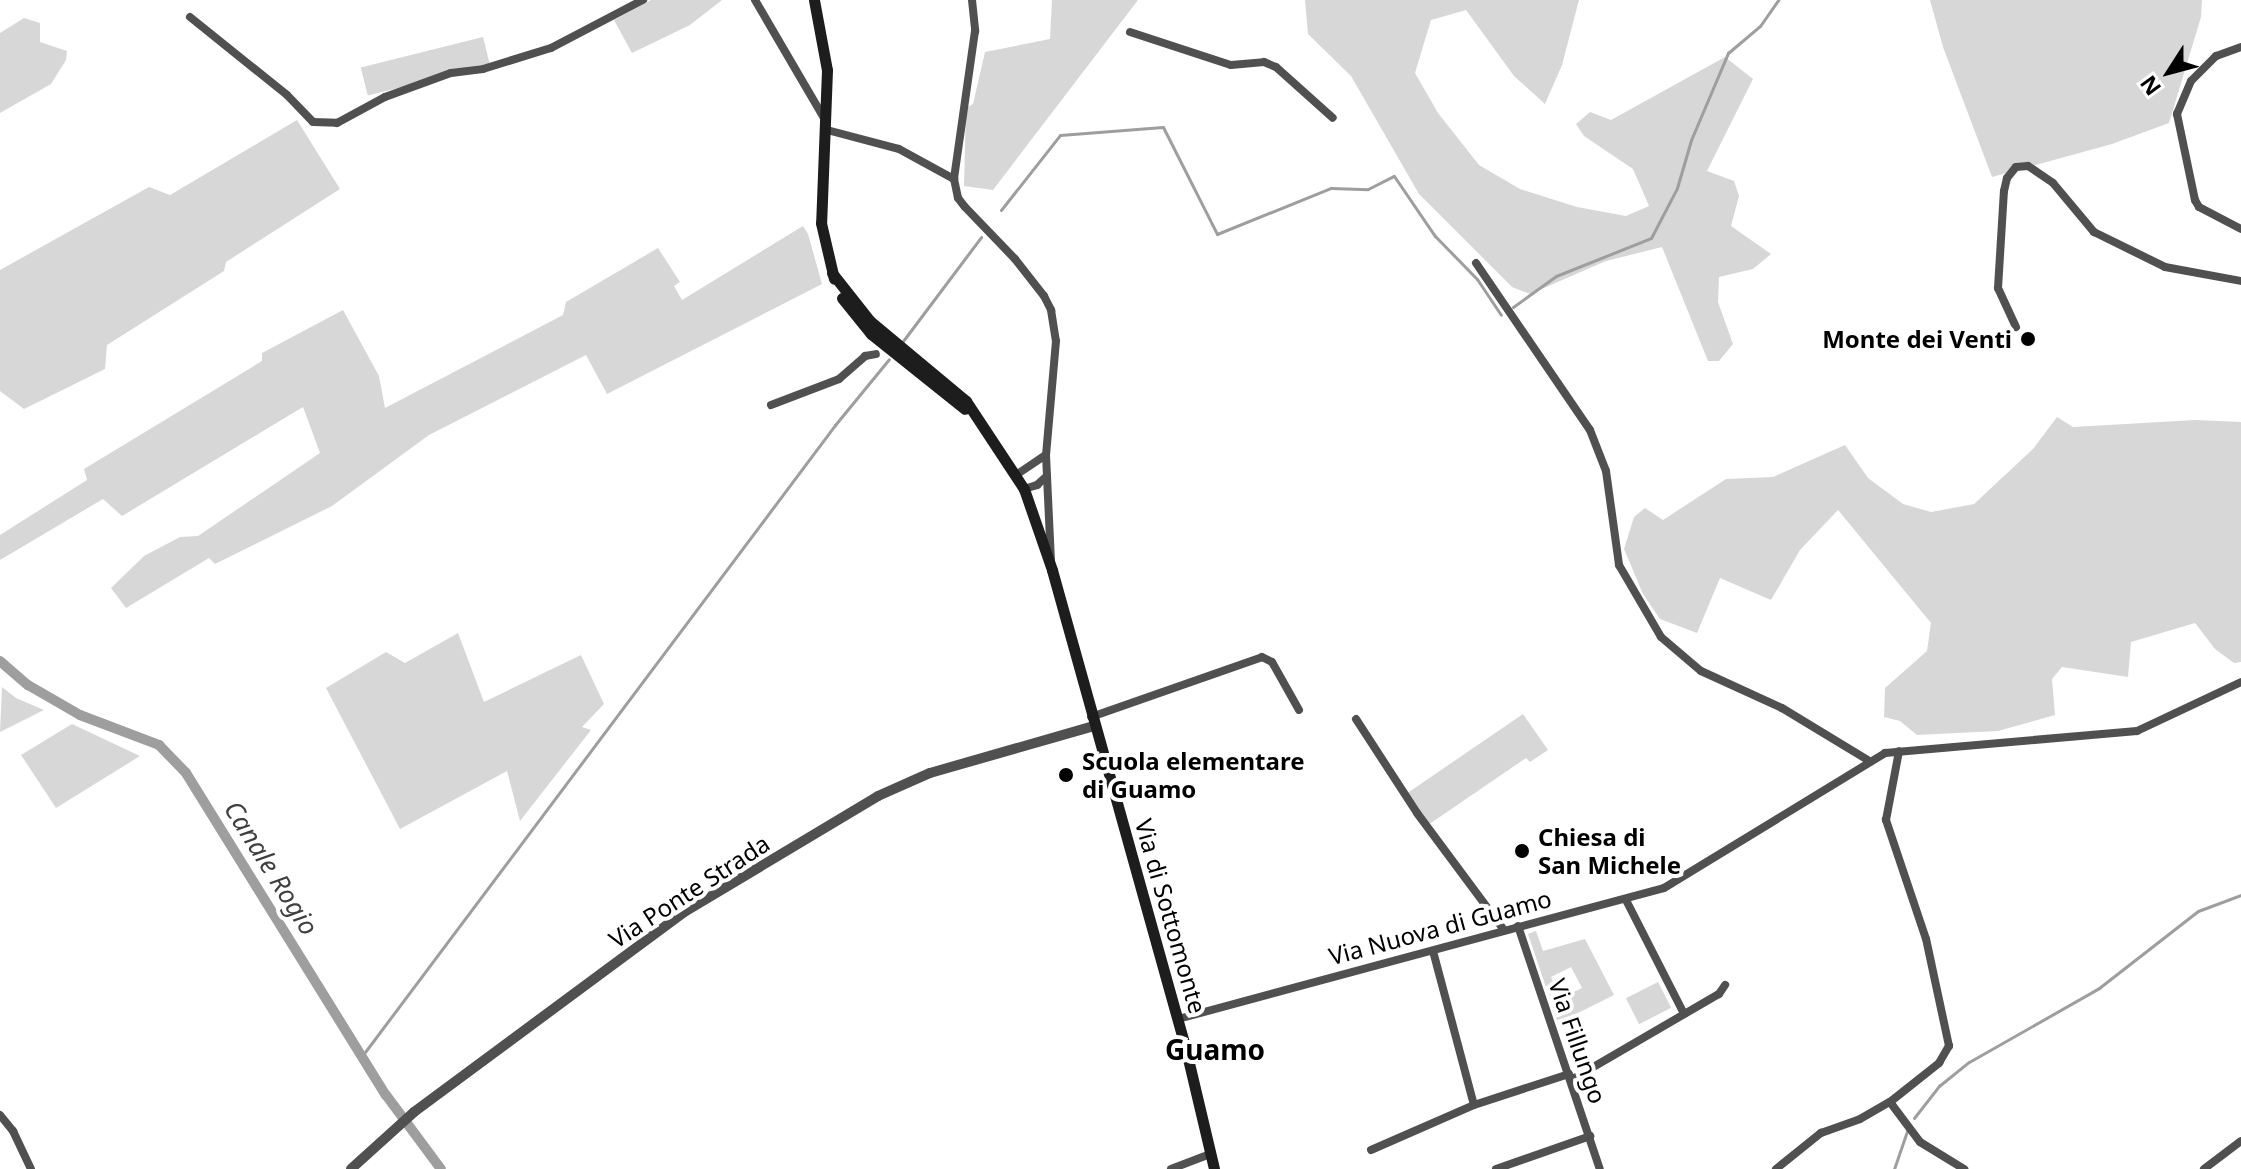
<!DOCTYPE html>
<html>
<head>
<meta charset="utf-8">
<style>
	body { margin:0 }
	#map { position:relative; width:2241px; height:1169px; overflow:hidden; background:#fff; font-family:"Noto Sans",sans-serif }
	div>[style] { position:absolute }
	.green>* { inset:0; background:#d7d7d7; transform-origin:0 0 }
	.stream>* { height:3px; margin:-1.5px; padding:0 1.5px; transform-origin:1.5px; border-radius:1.5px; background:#9e9e9e }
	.canal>* { height:10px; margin:-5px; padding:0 5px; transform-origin:5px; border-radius:5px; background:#9e9e9e }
	.minor>* { height:8px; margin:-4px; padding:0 4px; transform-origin:4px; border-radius:4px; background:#505050 }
	.tertiary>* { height:10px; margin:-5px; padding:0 5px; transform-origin:5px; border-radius:5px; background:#505050 }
	.secondary>* { height:11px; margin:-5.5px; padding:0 5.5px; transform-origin:5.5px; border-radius:5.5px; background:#1d1d1d }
	.dots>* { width:22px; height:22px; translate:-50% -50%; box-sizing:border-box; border:4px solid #fff; border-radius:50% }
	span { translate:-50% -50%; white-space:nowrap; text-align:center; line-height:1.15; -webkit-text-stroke:8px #fff; paint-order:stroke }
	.poi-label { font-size:24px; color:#000; font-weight:700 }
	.right { translate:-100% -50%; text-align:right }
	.left { translate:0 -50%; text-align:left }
	.street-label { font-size:24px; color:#000 }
	.water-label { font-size:26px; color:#3f3f3f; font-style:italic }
	.quarter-label { font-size:28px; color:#000; font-weight:700 }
	.north { position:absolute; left:2129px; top:32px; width:80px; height:80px; -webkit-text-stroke:6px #fff; paint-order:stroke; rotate:234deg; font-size:22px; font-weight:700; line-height:32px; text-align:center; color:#000 }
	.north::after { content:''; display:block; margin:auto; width:28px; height:36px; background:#000; clip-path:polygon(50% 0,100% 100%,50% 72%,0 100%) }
</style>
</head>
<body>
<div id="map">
	<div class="green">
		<i style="clip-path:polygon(651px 0,722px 0,690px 25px,632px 53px,614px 20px)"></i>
		<i style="clip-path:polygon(1052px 0,1138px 0,993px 190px,964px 186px,966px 108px,973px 104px,985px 52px,1050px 39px)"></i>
		<i style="clip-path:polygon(1305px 0,1579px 0,1562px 65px,1545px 104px,1514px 76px,1466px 10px,1431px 20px,1415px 73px,1438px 113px,1479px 165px,1520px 189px,1577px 207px,1626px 216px,1649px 206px,1633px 169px,1584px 136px,1576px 124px,1590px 112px,1611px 120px,1725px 57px,1753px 79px,1707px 171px,1734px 181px,1739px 196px,1731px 226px,1771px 254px,1753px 269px,1719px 277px,1718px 302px,1733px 344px,1719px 361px,1708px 361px,1662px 247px,1606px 261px,1530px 294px,1512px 287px,1419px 194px,1351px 76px,1308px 34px)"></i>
		<i style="clip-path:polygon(1930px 0,2202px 0,2201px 17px,2169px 123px,2112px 144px,1992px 177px,1943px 47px)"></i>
		<i style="clip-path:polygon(24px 18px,40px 23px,40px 42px,67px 51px,66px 60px,51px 84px,0 113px,0 33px)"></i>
		<i style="left:483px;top:37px;width:29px;height:126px;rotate:76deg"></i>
		<i style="clip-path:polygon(297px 120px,340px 189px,226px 262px,224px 271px,107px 345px,105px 369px,24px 409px,0 391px,0 270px,149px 187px,170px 195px)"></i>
		<i style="clip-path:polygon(803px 226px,808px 234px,822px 284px,607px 394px,586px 355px,429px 435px,332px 506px,215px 564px,209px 558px,126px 608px,111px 588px,144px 556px,180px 537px,198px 536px,320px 453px,303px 407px,122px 516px,103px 499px,0 560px,0 535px,87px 480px,84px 469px,262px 361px,262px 353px,343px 310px,379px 376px,385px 408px,563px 315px,566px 302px,658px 248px,680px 282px,674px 286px,682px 300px)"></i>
		<i style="clip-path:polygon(2057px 417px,2073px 427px,2195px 420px,2241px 422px,2241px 662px,2234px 663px,2215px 649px,2195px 623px,2131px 642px,2128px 677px,2062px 667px,2052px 679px,2055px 715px,1998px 731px,1917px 735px,1900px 721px,1884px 717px,1885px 688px,1927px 651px,1931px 623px,1838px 510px,1800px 550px,1771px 600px,1720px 578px,1697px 633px,1660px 619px,1643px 594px,1624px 549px,1634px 517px,1645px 508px,1663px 520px,1726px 479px,1773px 477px,1845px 445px,1868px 478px,1903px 504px,1931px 512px,1974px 504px,2033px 449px)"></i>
		<i style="clip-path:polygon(458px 633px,484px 702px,581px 655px,604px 704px,582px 727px,591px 730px,520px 821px,507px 771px,400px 829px,326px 688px,386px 652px,405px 663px)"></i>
		<i style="clip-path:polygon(2px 687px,16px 698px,44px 710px,0 732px)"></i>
		<i style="clip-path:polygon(1523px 714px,1548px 750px,1530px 762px,1526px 758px,1428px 825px,1406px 794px)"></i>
		<i style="clip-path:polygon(72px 724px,140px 756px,56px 808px,21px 755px)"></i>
		<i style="clip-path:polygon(evenodd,1536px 931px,1543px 951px,1585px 939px,1614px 995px,1558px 1023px,1528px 934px,1536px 931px,1571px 967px,1582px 988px,1561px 998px,1551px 977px,1571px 967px)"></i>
		<i style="left:1658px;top:982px;width:29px;height:36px;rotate:63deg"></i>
	</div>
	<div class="stream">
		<i style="left:1001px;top:210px;width:95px;rotate:-51.8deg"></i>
		<i style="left:1060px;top:135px;width:103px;rotate:-4.4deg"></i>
		<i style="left:1163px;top:127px;width:120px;rotate:63.2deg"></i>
		<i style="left:1217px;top:234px;width:123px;rotate:-22deg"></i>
		<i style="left:1331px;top:188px;width:37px;rotate:2deg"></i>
		<i style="left:1368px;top:189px;width:29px;rotate:-27deg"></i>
		<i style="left:1394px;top:176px;width:73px;rotate:55.7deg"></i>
		<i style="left:1435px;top:236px;width:60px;rotate:45.7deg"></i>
		<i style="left:1477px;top:279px;width:43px;rotate:56.3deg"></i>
		<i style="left:1513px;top:307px;width:53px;rotate:-35.8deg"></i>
		<i style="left:1556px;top:276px;width:102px;rotate:-21.8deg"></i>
		<i style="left:1651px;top:238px;width:56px;rotate:-62.5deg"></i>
		<i style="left:1677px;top:188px;width:50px;rotate:-73.7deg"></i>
		<i style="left:1691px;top:140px;width:95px;rotate:-67deg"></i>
		<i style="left:1728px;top:53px;width:42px;rotate:-40.2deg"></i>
		<i style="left:1760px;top:26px;width:32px;rotate:-55deg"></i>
		<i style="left:903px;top:341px;width:130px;rotate:-53.1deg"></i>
		<i style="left:362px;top:1056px;width:789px;rotate:-53.14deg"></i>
		<i style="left:835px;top:425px;width:85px;rotate:-50.7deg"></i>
		<i style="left:1914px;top:1118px;width:41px;rotate:-52deg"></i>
		<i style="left:1939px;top:1086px;width:38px;rotate:-39deg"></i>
		<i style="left:1969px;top:1062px;width:150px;rotate:-29.6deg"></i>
		<i style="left:2099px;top:988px;width:125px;rotate:-37.9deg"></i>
		<i style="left:2198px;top:911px;width:46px;rotate:-20.4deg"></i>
		<i style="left:1894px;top:1169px;width:40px;rotate:-71.1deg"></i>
	</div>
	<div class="canal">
		<i style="left:0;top:661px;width:37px;rotate:41deg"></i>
		<i style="left:28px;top:685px;width:60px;rotate:30deg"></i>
		<i style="left:80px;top:715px;width:85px;rotate:20.8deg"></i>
		<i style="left:159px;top:745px;width:39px;rotate:46deg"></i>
		<i style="left:186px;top:773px;width:379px;rotate:58.2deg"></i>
		<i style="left:386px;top:1095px;width:92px;rotate:53.4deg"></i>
	</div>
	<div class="minor">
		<i style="left:755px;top:0;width:137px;rotate:59.7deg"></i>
		<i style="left:972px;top:0;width:31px;rotate:84deg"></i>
		<i style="left:975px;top:31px;width:149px;rotate:98.1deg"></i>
		<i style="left:954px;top:179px;width:19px;rotate:78deg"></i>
		<i style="left:958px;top:198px;width:11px;rotate:52deg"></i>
		<i style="left:965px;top:207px;width:72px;rotate:46.1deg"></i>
		<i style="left:1015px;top:259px;width:47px;rotate:51.9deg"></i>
		<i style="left:1044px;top:296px;width:16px;rotate:63deg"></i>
		<i style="left:1051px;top:310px;width:31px;rotate:81deg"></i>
		<i style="left:1056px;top:341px;width:114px;rotate:95deg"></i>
		<i style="left:1046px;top:455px;width:108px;rotate:87.3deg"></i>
		<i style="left:190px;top:17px;width:124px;rotate:38.8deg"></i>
		<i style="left:287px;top:95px;width:37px;rotate:46deg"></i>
		<i style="left:313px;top:122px;width:24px;rotate:2deg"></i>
		<i style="left:337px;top:123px;width:55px;rotate:-28.4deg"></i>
		<i style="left:385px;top:97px;width:70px;rotate:-20deg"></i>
		<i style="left:451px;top:73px;width:32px;rotate:-7deg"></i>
		<i style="left:483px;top:69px;width:71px;rotate:-17.2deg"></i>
		<i style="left:551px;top:48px;width:104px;rotate:-27.6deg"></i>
		<i style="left:1130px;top:32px;width:106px;rotate:18.1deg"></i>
		<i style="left:1231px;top:65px;width:33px;rotate:-5deg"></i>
		<i style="left:1264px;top:62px;width:13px;rotate:23deg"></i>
		<i style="left:1276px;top:67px;width:76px;rotate:41.8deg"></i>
		<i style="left:2241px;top:47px;width:27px;rotate:160deg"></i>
		<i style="left:2216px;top:56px;width:35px;rotate:135deg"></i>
		<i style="left:2191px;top:81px;width:36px;rotate:113deg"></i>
		<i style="left:2177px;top:114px;width:88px;rotate:78.2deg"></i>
		<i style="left:2195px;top:200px;width:8px;rotate:60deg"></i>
		<i style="left:2199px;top:207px;width:47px;rotate:27.6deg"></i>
		<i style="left:827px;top:130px;width:74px;rotate:14.8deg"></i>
		<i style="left:899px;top:149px;width:63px;rotate:28.6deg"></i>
		<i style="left:1476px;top:263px;width:202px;rotate:55.7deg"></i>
		<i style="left:1590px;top:430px;width:44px;rotate:68.7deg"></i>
		<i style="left:1606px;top:471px;width:95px;rotate:82.1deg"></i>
		<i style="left:1619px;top:565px;width:83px;rotate:59.7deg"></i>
		<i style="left:1661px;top:637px;width:52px;rotate:40.4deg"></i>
		<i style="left:1701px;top:671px;width:89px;rotate:24.6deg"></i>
		<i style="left:1782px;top:708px;width:100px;rotate:31.2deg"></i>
		<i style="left:2016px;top:327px;width:43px;rotate:-114.8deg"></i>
		<i style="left:1998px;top:288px;width:97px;rotate:-86.5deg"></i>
		<i style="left:2004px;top:191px;width:13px;rotate:-77deg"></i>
		<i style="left:2007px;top:178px;width:14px;rotate:-51deg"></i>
		<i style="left:2016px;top:167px;width:12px;rotate:-5deg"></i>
		<i style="left:2028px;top:166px;width:30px;rotate:34deg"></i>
		<i style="left:2053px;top:183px;width:64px;rotate:50.1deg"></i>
		<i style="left:2094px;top:232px;width:79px;rotate:26.2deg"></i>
		<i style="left:2165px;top:267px;width:77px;rotate:10.4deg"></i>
		<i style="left:771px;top:405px;width:73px;rotate:-20.9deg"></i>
		<i style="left:839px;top:379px;width:35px;rotate:-41deg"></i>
		<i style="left:865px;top:356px;width:11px;rotate:-10deg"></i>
		<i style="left:1016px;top:475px;width:36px;rotate:-34deg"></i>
		<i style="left:1024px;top:489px;width:14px;rotate:-17deg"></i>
		<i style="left:1037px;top:485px;width:13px;rotate:-42deg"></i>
		<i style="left:1091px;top:717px;width:181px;rotate:-19.3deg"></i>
		<i style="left:1262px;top:657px;width:11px;rotate:27deg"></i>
		<i style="left:1272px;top:662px;width:55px;rotate:60.6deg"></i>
		<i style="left:1356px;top:719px;width:112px;rotate:57deg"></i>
		<i style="left:1417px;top:813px;width:146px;rotate:53.4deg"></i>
		<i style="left:1626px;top:900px;width:128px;rotate:63deg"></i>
		<i style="left:1518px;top:926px;width:256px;rotate:71.4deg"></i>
		<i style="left:1433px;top:951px;width:159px;rotate:75.1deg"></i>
		<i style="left:1178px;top:1019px;width:503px;rotate:-15.09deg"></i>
		<i style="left:1664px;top:888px;width:259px;rotate:-31.4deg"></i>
		<i style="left:1885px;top:753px;width:253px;rotate:-5deg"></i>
		<i style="left:2137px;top:731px;width:115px;rotate:-25.2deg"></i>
		<i style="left:1571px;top:1080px;width:171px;rotate:-30.2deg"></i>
		<i style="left:1719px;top:994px;width:11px;rotate:-56deg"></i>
		<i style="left:1890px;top:1102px;width:50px;rotate:53.1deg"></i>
		<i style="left:1920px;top:1142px;width:52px;rotate:31.5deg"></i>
		<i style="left:0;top:1115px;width:21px;rotate:51deg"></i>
		<i style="left:13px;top:1131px;width:42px;rotate:64.7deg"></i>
		<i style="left:1371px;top:1150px;width:112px;rotate:-23.6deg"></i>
		<i style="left:1474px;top:1105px;width:100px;rotate:-18.1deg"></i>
		<i style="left:1171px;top:1169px;width:42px;rotate:-21deg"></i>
		<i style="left:1496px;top:1169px;width:100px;rotate:-19.3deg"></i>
		<i style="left:1776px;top:1169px;width:58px;rotate:-38.7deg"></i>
		<i style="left:1821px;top:1133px;width:41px;rotate:-19.7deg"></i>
		<i style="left:1860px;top:1119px;width:34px;rotate:-30deg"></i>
		<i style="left:1890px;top:1102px;width:63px;rotate:-38.5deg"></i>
		<i style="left:1939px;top:1063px;width:20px;rotate:-60deg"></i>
		<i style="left:1949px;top:1046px;width:109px;rotate:-102.1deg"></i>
		<i style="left:1926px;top:939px;width:126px;rotate:-108.6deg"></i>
		<i style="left:1886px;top:820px;width:70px;rotate:-79.3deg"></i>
		<i style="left:2204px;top:1169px;width:46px;rotate:-37.1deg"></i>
	</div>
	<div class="tertiary">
		<i style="left:351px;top:1169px;width:85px;rotate:-42.1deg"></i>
		<i style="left:414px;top:1112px;width:338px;rotate:-36.5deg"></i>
		<i style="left:686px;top:911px;width:224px;rotate:-30.9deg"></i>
		<i style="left:878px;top:796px;width:57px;rotate:-23.9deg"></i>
		<i style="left:930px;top:773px;width:171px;rotate:-16deg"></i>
	</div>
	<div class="secondary">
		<i style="left:814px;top:0;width:71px;rotate:79.5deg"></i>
		<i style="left:827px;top:70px;width:153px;rotate:92.2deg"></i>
		<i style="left:821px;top:223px;width:57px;rotate:76.9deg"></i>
		<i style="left:832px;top:273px;width:61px;rotate:51.6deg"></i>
		<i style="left:870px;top:321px;width:125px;rotate:39.8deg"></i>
		<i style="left:966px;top:401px;width:105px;rotate:56.6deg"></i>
		<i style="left:1024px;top:489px;width:86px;rotate:70.9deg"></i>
		<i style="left:1052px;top:570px;width:494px;rotate:74.4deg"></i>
		<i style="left:1185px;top:1046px;width:126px;rotate:76.7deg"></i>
		<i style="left:842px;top:298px;width:46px;rotate:51.1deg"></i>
		<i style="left:871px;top:334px;width:120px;rotate:38.6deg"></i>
	</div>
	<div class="dots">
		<i style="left:2028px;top:339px;background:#000"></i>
		<i style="left:1066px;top:775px;background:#000"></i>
		<i style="left:1522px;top:851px;background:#000"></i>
	</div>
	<div class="poi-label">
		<span class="right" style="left:2012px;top:339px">Monte dei Venti</span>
		<span class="left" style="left:1082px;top:775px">Scuola elementare<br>di Guamo</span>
		<span class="left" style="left:1538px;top:851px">Chiesa di<br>San Michele</span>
	</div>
	<div class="street-label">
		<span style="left:689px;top:891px;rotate:-33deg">Via Ponte Strada</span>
		<span style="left:1171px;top:916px;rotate:74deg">Via di Sottomonte</span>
		<span style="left:1440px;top:927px;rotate:-15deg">Via Nuova di Guamo</span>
		<span style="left:1578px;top:1041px;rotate:71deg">Via Fillungo</span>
	</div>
	<div class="water-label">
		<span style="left:271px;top:868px;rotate:58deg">Canale Rogio</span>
	</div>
	<div class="quarter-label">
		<span style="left:1215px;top:1049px">Guamo</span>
	</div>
	<div class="north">N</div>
</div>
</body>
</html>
